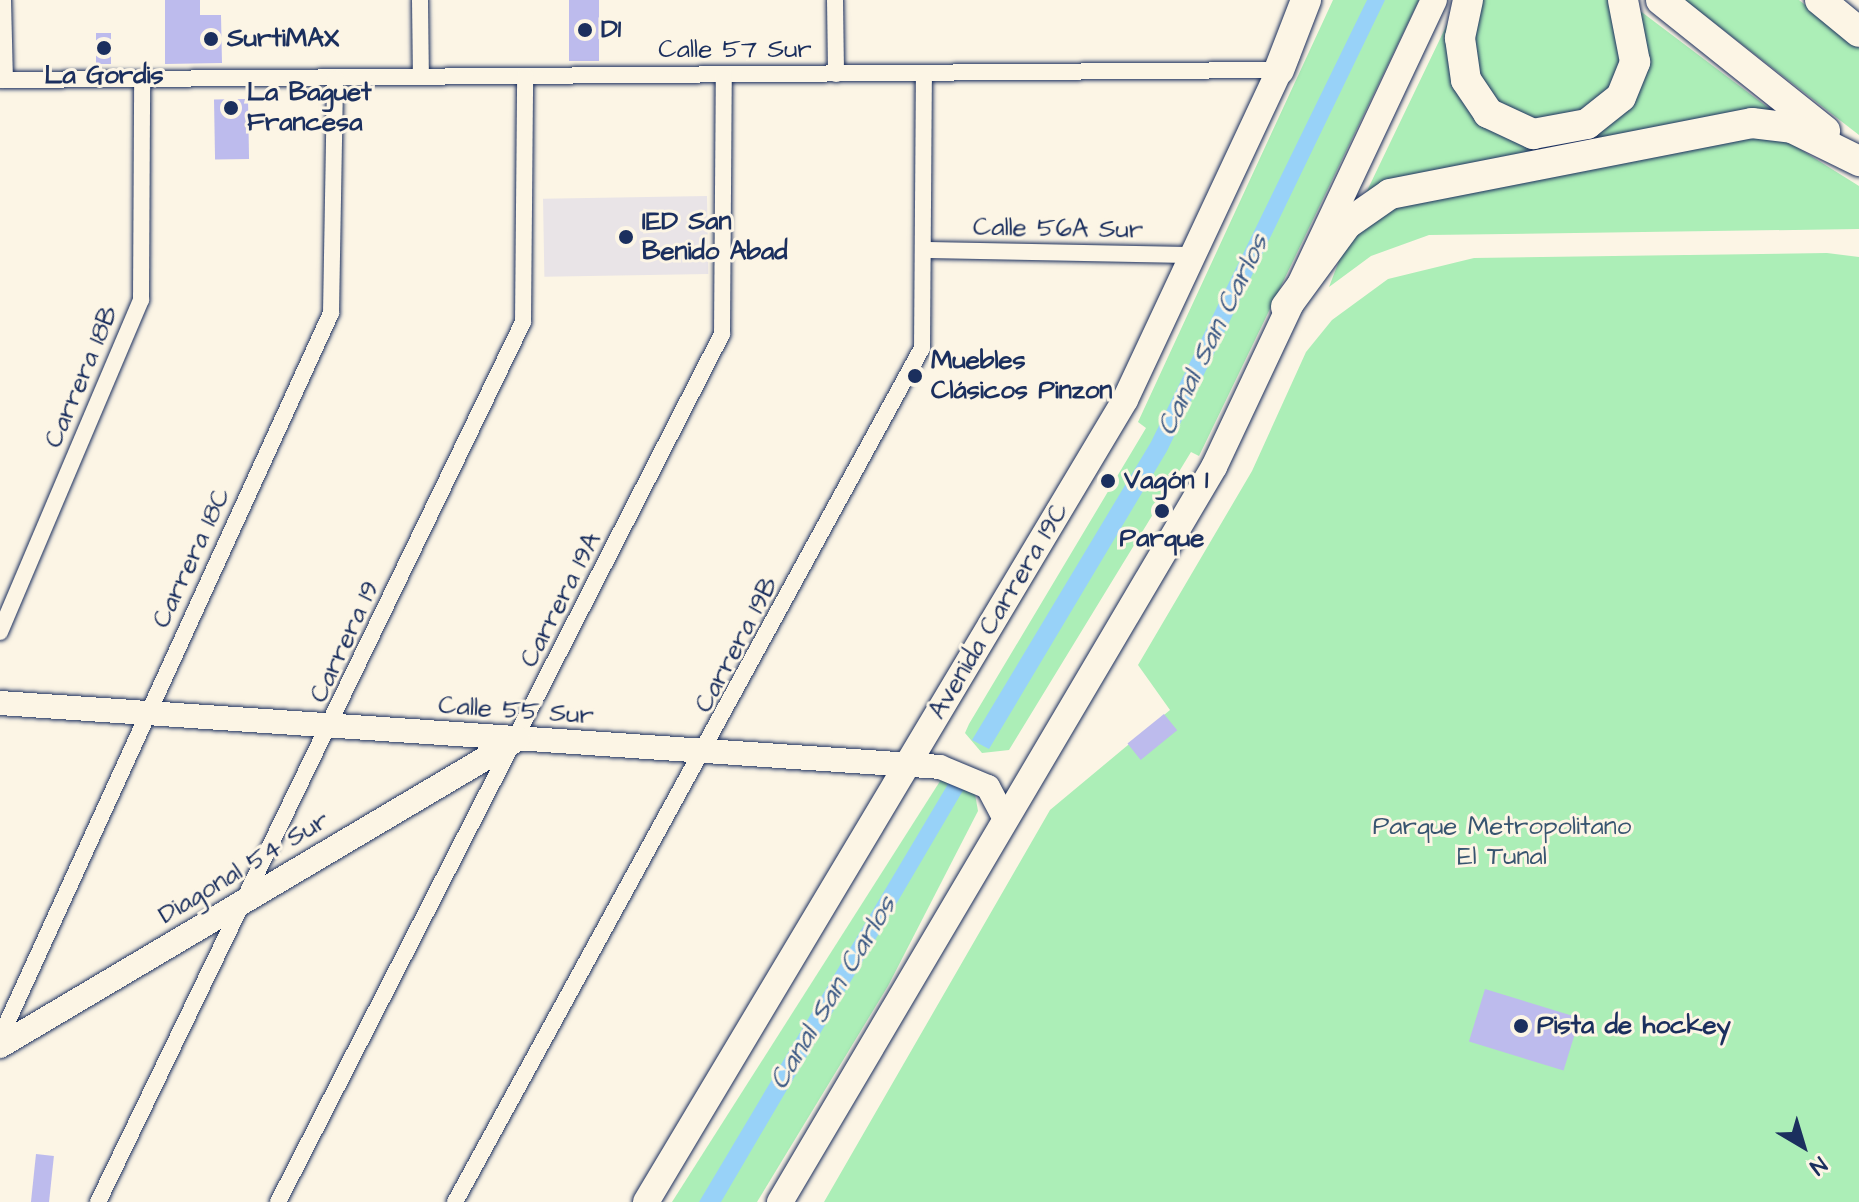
<!DOCTYPE html>
<html>
<head>
<meta charset="utf-8">
<style>
	body { margin:0 }
	#map { position:relative; width:1859px; height:1202px; overflow:hidden; background:#fcf5e5; font-family:"Architects Daughter",sans-serif }
	div>[style] { position:absolute }
	.built>* { inset:0; background:#e9e4e7; transform-origin:0 0 }
	.green>* { inset:0; background:#aceeb7 }
	.water>* { inset:0; background:#98d2f8 }
	.building>* { inset:0; background:#bdbbed; transform-origin:0 0 }
	.roads { filter:drop-shadow(0 0 2px #1b2f5e) drop-shadow(0 0 2px #1b2f5e) }
	.street>* { height:16px; margin:-8px; padding:0 8px; transform-origin:8px; border-radius:8px; background:#fcf5e5 }
	.secondary>* { height:24px; margin:-12px; padding:0 12px; transform-origin:12px; border-radius:12px; background:#fcf5e5 }
	.primary>* { height:26px; margin:-13px; padding:0 13px; transform-origin:13px; border-radius:13px; background:#fcf5e5 }
	.highway>* { height:30px; margin:-15px; padding:0 15px; transform-origin:15px; border-radius:15px; background:#fcf5e5 }
	.dots>* { width:22px; height:22px; translate:-50% -50%; box-sizing:border-box; border:4px solid #fcf5e5; border-radius:50% }
	span { translate:-50% -50%; white-space:nowrap; text-align:center; line-height:1.15; -webkit-text-stroke:6px #fcf5e5; paint-order:stroke }
	.poi-label { font-size:26px; color:#1b2f5e; font-weight:700 }
	.left { translate:0 -50%; text-align:left }
	.street-label { font-size:26px; color:#1b2f5e }
	.park-label { font-size:26px; color:#385570 }
	.water-label { font-size:28px; color:#3a5884; font-style:italic }
	.north { position:absolute; left:1763px; top:1106px; width:80px; height:80px; -webkit-text-stroke:6px #fcf5e5; paint-order:stroke; rotate:142deg; font-size:22px; font-weight:700; line-height:32px; text-align:center; color:#1b2f5e }
	.north::after { content:''; display:block; margin:auto; width:28px; height:36px; background:#1b2f5e; clip-path:polygon(50% 0,100% 100%,50% 72%,0 100%) }
</style>
</head>
<body>
<div id="map">
	<div class="built">
		<i style="left:707px;top:196px;width:78px;height:164px;rotate:89deg"></i>
	</div>
	<div class="green">
		<i style="clip-path:polygon(1333px 0,1419px 0,1199px 456px,1191px 452px,1009px 750px,982px 753px,965px 733px,969px 724px,1146px 428px,1138px 422px)"></i>
		<i style="clip-path:polygon(1483px 0,1610px 0,1626px 51px,1604px 101px,1548px 127px,1482px 94px,1471px 10px)"></i>
		<i style="clip-path:polygon(1685px 0,1799px 0,1859px 48px,1859px 135px)"></i>
		<i style="clip-path:polygon(1639px 10px,1778px 115px,1365px 195px,1452px 14px,1458px 85px,1557px 142px,1646px 71px)"></i>
		<i style="clip-path:polygon(1742px 134px,1787px 141px,1859px 186px,1859px 229px,1429px 235px,1371px 256px,1329px 287px,1344px 248px,1383px 209px)"></i>
		<i style="clip-path:polygon(1827px 253px,1859px 257px,1859px 1202px,824px 1202px,1050px 810px,1170px 710px,1138px 665px,1252px 471px,1306px 352px,1332px 320px,1388px 279px,1474px 258px)"></i>
		<i style="clip-path:polygon(942px 778px,975px 794px,978px 811px,888px 986px,757px 1202px,672px 1202px)"></i>
	</div>
	<div class="water">
		<i style="clip-path:polygon(1367px 0,1385px 0,1167px 451px,989px 749px,972px 740px,1151px 442px)"></i>
		<i style="clip-path:polygon(951px 779px,965px 787px,721px 1202px,699px 1202px)"></i>
	</div>
	<div class="building">
		<i style="clip-path:polygon(165px 0,200px 0,200px 15px,221px 15px,222px 63px,165px 64px)"></i>
		<i style="left:569px;top:0;width:30px;height:61px"></i>
		<i style="left:96px;top:33px;width:15px;height:31px"></i>
		<i style="left:248px;top:99px;width:60px;height:34px;rotate:89deg"></i>
		<i style="left:1164px;top:714px;width:21px;height:47px;rotate:51deg"></i>
		<i style="left:1485px;top:989px;width:99px;height:55px;rotate:17deg"></i>
		<i style="left:36px;top:1154px;width:18px;height:49px;rotate:6deg"></i>
	</div>
	<div class="roads">
		<div class="street">
			<i style="left:3px;top:0;width:80px;rotate:88.6deg"></i>
			<i style="left:420px;top:0;width:77px;rotate:89.3deg"></i>
			<i style="left:835px;top:0;width:74px;rotate:89.2deg"></i>
			<i style="left:0;top:80px;width:1279px;rotate:-0.45deg"></i>
			<i style="left:923px;top:250px;width:270px;rotate:1.1deg"></i>
			<i style="left:0;top:632px;width:361px;rotate:-67deg"></i>
			<i style="left:141px;top:300px;width:221px;rotate:-89.7deg"></i>
			<i style="left:0;top:1038px;width:797px;rotate:-65.46deg"></i>
			<i style="left:331px;top:313px;width:235px;rotate:-89deg"></i>
			<i style="left:98px;top:1202px;width:977px;rotate:-64.22deg"></i>
			<i style="left:523px;top:322px;width:246px;rotate:-89.5deg"></i>
			<i style="left:278px;top:1202px;width:975px;rotate:-62.91deg"></i>
			<i style="left:722px;top:334px;width:260px;rotate:-89.6deg"></i>
			<i style="left:455px;top:1202px;width:973px;rotate:-61.33deg"></i>
			<i style="left:922px;top:348px;width:275px;rotate:-89.6deg"></i>
		</div>
		<div class="secondary">
			<i style="left:0;top:703px;width:942px;rotate:3.89deg"></i>
			<i style="left:940px;top:767px;width:52px;rotate:22.6deg"></i>
			<i style="left:988px;top:787px;width:34px;rotate:62deg"></i>
			<i style="left:0;top:1046px;width:602px;rotate:-30.65deg"></i>
		</div>
		<div class="primary">
			<i style="left:646px;top:1202px;width:934px;rotate:-59.15deg"></i>
			<i style="left:1125px;top:400px;width:382px;rotate:-64.9deg"></i>
			<i style="left:780px;top:1202px;width:854px;rotate:-59.44deg"></i>
			<i style="left:1214px;top:467px;width:516px;rotate:-64.78deg"></i>
		</div>
		<div class="highway">
			<i style="left:1468px;top:0;width:39px;rotate:102deg"></i>
			<i style="left:1460px;top:38px;width:42px;rotate:81.9deg"></i>
			<i style="left:1466px;top:80px;width:40px;rotate:56deg"></i>
			<i style="left:1488px;top:113px;width:50px;rotate:25deg"></i>
			<i style="left:1533px;top:134px;width:55px;rotate:-10.5deg"></i>
			<i style="left:1587px;top:124px;width:43px;rotate:-38.5deg"></i>
			<i style="left:1621px;top:97px;width:38px;rotate:-68deg"></i>
			<i style="left:1635px;top:62px;width:63px;rotate:-101deg"></i>
			<i style="left:1661px;top:0;width:210px;rotate:38.6deg"></i>
			<i style="left:1820px;top:0;width:50px;rotate:39.4deg"></i>
			<i style="left:1279px;top:70px;width:75px;rotate:-68.9deg"></i>
			<i style="left:1286px;top:307px;width:103px;rotate:-53.7deg"></i>
			<i style="left:1347px;top:224px;width:52px;rotate:-34.9deg"></i>
			<i style="left:1390px;top:194px;width:369px;rotate:-11.1deg"></i>
			<i style="left:1752px;top:123px;width:40px;rotate:7.1deg"></i>
			<i style="left:1792px;top:128px;width:75px;rotate:26.2deg"></i>
		</div>
	</div>
	<div class="dots">
		<i style="left:585px;top:30px;background:#1b2f5e"></i>
		<i style="left:211px;top:39px;background:#1b2f5e"></i>
		<i style="left:104px;top:48px;background:#1b2f5e"></i>
		<i style="left:231px;top:108px;background:#1b2f5e"></i>
		<i style="left:626px;top:237px;background:#1b2f5e"></i>
		<i style="left:915px;top:376px;background:#1b2f5e"></i>
		<i style="left:1108px;top:481px;background:#1b2f5e"></i>
		<i style="left:1162px;top:511px;background:#1b2f5e"></i>
		<i style="left:1521px;top:1026px;background:#1b2f5e"></i>
	</div>
	<div class="poi-label">
		<span class="left" style="left:601px;top:30px">D1</span>
		<span class="left" style="left:227px;top:39px">SurtiMAX</span>
		<span style="left:104px;top:76px">La Gordis</span>
		<span class="left" style="left:247px;top:108px">La Baguet<br>Francesa</span>
		<span class="left" style="left:642px;top:237px">IED San<br>Benido Abad</span>
		<span class="left" style="left:931px;top:376px">Muebles<br>Clásicos Pinzon</span>
		<span class="left" style="left:1124px;top:481px">Vagón 1</span>
		<span style="left:1162px;top:539px">Parque</span>
		<span class="left" style="left:1537px;top:1026px">Pista de hockey</span>
	</div>
	<div class="street-label">
		<span style="left:735px;top:50px">Calle 57 Sur</span>
		<span style="left:1058px;top:229px;rotate:1deg">Calle 56A Sur</span>
		<span style="left:82px;top:377px;rotate:-67deg">Carrera 18B</span>
		<span style="left:192px;top:558px;rotate:-65deg">Carrera 18C</span>
		<span style="left:561px;top:600px;rotate:-63deg">Carrera 19A</span>
		<span style="left:999px;top:611px;rotate:-59deg">Avenida Carrera 19C</span>
		<span style="left:345px;top:642px;rotate:-65deg">Carrera 19</span>
		<span style="left:737px;top:645px;rotate:-62deg">Carrera 19B</span>
		<span style="left:516px;top:711px;rotate:4deg">Calle 55 Sur</span>
		<span style="left:244px;top:868px;rotate:-31deg">Diagonal 54 Sur</span>
	</div>
	<div class="park-label">
		<span style="left:1502px;top:842px">Parque Metropolitano<br>El Tunal</span>
	</div>
	<div class="water-label">
		<span style="left:1213px;top:335px;rotate:-64deg">Canal San Carlos</span>
		<span style="left:833px;top:993px;rotate:-59deg">Canal San Carlos</span>
	</div>
	<div class="north">N</div>
</div>
</body>
</html>
